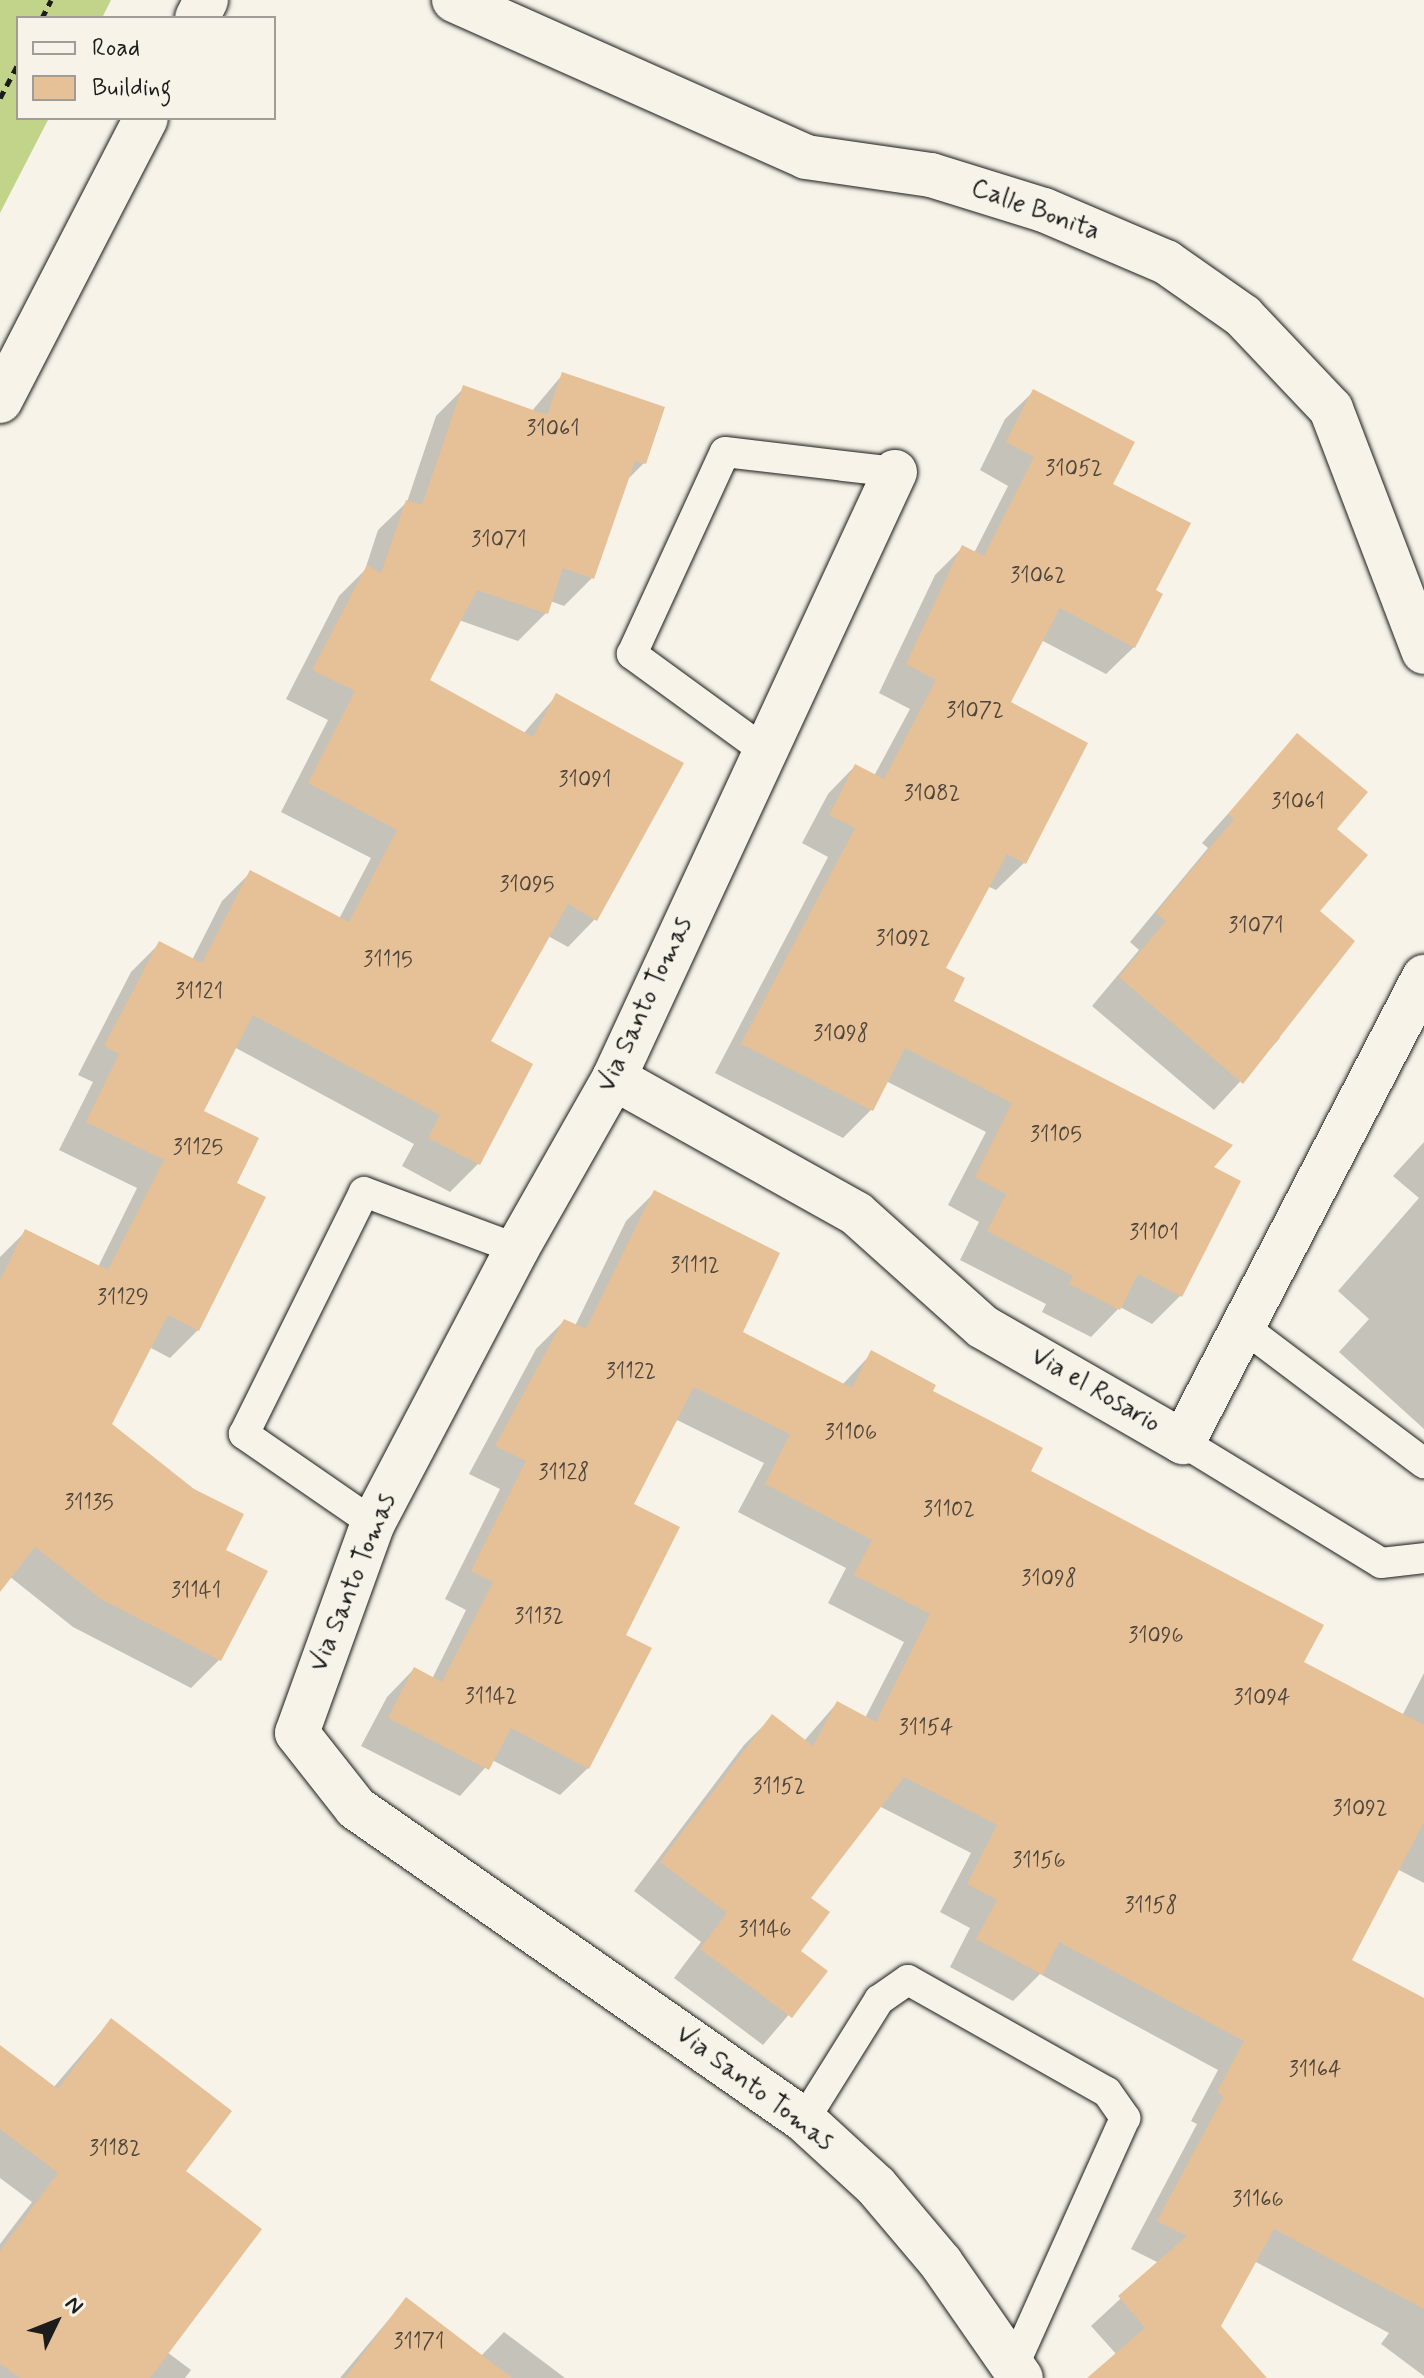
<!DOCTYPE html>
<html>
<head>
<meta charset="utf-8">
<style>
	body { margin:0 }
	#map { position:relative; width:1424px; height:2378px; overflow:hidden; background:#f7f3e8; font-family:Mynerve,sans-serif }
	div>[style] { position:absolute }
	.green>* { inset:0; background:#c1d489 }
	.shadow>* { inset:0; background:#0003 }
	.building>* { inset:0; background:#e6c197 }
	.path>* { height:5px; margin-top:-2.5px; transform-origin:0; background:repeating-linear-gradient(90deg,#1c1c1c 0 8px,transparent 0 14px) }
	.roads { filter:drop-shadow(0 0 2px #1c1c1c) drop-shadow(0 0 2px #1c1c1c) }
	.service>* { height:30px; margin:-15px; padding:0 15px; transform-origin:15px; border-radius:15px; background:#f7f3e8 }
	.minor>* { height:44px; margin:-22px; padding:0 22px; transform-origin:22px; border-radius:22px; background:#f7f3e8 }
	.tertiary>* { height:44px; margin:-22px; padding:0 22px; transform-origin:22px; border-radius:22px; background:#f7f3e8 }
	.secondary>* { height:44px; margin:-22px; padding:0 22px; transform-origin:22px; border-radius:22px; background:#f7f3e8 }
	span { translate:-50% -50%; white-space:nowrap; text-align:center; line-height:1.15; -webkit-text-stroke:6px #f7f3e8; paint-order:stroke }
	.number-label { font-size:22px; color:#4e453b }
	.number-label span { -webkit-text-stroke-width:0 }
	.street-label { font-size:26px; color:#1c1c1c }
	.legend { position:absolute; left:16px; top:16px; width:260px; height:104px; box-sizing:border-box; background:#f7f3e8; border:2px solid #9f9d96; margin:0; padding:10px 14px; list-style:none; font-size:24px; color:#1c1c1c }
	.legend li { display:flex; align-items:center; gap:16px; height:40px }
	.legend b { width:40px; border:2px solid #9f9d96 }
	.north { position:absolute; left:16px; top:2282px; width:80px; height:80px; -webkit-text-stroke:6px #f7f3e8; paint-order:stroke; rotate:47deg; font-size:22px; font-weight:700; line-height:32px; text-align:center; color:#1c1c1c }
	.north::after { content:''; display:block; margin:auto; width:28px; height:36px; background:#1c1c1c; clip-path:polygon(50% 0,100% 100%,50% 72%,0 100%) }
</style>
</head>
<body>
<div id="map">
	<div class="green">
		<i style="clip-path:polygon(0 0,111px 0,102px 18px,18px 18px,18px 118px,49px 118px,0 213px)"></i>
	</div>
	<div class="shadow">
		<i style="clip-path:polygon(563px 374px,644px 463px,625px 482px,592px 578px,564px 606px,550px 601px,546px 613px,518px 641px,459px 620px,428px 681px,523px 734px,557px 695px,595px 919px,568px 947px,548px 936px,488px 1042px,530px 1065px,478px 1164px,450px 1192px,402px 1166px,414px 1144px,234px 1047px,201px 1111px,234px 1184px,198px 1330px,170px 1358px,149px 1347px,110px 1425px,223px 1551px,265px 1572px,219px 1660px,191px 1688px,73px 1627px,9px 1576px,0 1586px,0 1257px,26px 1231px,98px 1267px,137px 1188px,59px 1150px,93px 1082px,78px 1075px,131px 972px,159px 944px,192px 960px,222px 901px,250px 873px,339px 919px,371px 858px,281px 812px,328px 720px,286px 699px,339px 596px,365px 570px,378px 530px,407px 502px,436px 416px,464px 388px,531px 412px)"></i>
		<i style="clip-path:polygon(1033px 392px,1111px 484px,1154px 591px,1134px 647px,1106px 674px,1041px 640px,1008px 703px,1024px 863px,996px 890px,987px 886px,944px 969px,951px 1002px,1211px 1168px,1180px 1296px,1152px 1324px,1120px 1307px,1091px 1337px,1042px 1312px,1046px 1304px,960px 1260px,979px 1222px,948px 1205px,986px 1132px,886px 1081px,871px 1110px,843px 1138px,715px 1073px,828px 857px,802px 843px,828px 794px,855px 766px,874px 776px,910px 709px,879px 693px,935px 575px,963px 547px,974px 553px,1008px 486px,980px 470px,1005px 419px)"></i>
		<i style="clip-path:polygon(1297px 736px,1318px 911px,1276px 1034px,1280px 1038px,1214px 1110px,1092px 1006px,1139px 950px,1130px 942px,1208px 848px,1202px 843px)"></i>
		<i style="clip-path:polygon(1424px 1142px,1424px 1429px,1339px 1352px,1369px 1319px,1338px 1291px,1419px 1198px,1393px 1176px)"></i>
		<i style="clip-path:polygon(654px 1193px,740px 1333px,842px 1385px,872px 1353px,930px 1392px,1029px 1472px,1301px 1663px,1402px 1716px,1424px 1673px,1424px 1883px,1397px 1869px,1349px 1960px,1424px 2000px,1424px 2376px,1381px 2344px,1389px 2333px,1254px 2261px,1219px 2326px,1232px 2378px,1093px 2378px,1117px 2355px,1091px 2326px,1159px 2263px,1131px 2249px,1197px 2124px,1191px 2121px,1218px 2070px,1040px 1974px,1013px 2001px,950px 1967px,970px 1928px,940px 1912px,971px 1853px,879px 1806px,808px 1898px,798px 1951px,825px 1972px,763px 2045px,674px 1978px,701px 1942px,634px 1891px,744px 1745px,772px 1717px,804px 1741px,837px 1703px,865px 1718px,904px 1642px,828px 1603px,846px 1568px,738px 1512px,764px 1463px,675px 1419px,631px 1505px,588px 1768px,560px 1795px,492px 1760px,460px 1796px,361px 1746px,387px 1697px,414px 1669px,432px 1679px,466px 1610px,445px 1599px,500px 1489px,469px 1474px,536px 1349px,564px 1321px,575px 1326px,626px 1221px)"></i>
		<i style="clip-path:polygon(111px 2020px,183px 2172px,167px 2352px,191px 2370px,185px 2378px,0 2378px,0 2244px,32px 2202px,0 2178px,0 2047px,53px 2088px)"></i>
		<i style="clip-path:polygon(406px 2299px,481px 2356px,504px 2332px,565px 2378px,340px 2378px)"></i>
	</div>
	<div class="building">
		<i style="clip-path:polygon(562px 372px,665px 407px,646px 464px,635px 461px,594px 579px,563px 568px,548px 614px,477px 590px,430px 680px,533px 737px,556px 693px,684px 763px,597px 921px,568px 904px,491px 1041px,533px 1064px,480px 1165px,428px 1138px,440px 1115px,253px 1015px,204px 1111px,259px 1138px,237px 1183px,266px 1197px,199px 1331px,168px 1315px,112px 1424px,194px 1489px,244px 1514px,226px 1550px,268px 1571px,221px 1661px,101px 1599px,35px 1547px,0 1592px,0 1280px,25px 1229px,108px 1270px,164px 1160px,86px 1122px,119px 1054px,104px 1046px,159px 941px,202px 963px,250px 870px,349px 922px,397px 830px,308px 783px,355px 691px,312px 670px,367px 565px,381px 573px,406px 500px,422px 505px,463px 385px,547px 415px)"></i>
		<i style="clip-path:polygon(1033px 389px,1135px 442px,1113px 484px,1191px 523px,1156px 590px,1163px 594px,1135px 648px,1060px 608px,1011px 702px,1088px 743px,1026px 864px,1007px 854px,946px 968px,965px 978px,954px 1001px,1233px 1145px,1214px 1167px,1241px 1181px,1182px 1297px,1138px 1274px,1120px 1310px,1069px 1284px,1073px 1276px,987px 1231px,1006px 1194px,975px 1177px,1012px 1103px,905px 1048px,873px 1111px,741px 1044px,855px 828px,829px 815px,855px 764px,884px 779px,936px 680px,906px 664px,962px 545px,984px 556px,1034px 457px,1006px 442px)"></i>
		<i style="clip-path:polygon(1297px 733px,1368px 792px,1337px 829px,1368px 855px,1320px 911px,1355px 941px,1243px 1084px,1119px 977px,1166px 921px,1156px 913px,1234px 819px,1228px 814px)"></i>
		<i style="clip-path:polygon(654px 1190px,780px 1253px,743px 1332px,852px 1388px,871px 1350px,936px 1385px,933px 1391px,1043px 1448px,1031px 1471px,1324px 1625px,1304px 1662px,1424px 1725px,1424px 1822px,1352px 1960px,1424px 1998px,1424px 2309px,1274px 2229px,1221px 2326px,1267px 2378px,1087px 2378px,1145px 2328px,1118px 2296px,1187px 2236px,1157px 2221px,1224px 2096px,1217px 2092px,1244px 2041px,1059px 1942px,1043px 1975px,976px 1939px,997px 1900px,967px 1884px,997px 1825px,904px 1777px,811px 1898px,830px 1912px,801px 1951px,828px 1971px,792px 2018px,700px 1949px,727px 1913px,660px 1862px,772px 1714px,813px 1746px,837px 1701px,876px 1722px,930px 1614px,854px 1575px,872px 1540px,765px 1484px,790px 1434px,694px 1387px,634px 1504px,680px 1527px,626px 1635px,652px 1648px,589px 1769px,511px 1728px,489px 1770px,388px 1718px,414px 1667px,442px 1682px,493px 1582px,471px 1571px,526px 1461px,495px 1446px,564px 1319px,586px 1329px)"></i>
		<i style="clip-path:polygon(111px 2018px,232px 2111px,186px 2171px,262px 2229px,150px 2378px,20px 2378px,0 2364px,0 2251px,58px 2173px,0 2129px,0 2045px,58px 2089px)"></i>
		<i style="clip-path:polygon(406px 2297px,512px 2378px,345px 2378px)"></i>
	</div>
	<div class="path">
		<i style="left:42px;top:18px;width:20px;rotate:-63deg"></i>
		<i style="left:0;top:98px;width:38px;rotate:-62deg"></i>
	</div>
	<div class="roads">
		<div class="service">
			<i style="left:765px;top:751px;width:165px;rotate:-143.9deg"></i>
			<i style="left:632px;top:654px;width:222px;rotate:-65.3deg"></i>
			<i style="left:725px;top:452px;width:171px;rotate:6.7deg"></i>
			<i style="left:1242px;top:1326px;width:228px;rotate:37deg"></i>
			<i style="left:1183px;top:1442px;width:232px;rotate:31.4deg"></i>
			<i style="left:1381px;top:1563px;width:43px;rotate:-6.6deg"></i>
			<i style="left:373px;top:1523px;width:157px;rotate:-145.4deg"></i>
			<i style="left:244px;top:1434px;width:270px;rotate:-63.6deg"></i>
			<i style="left:364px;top:1192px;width:163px;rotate:20.4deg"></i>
			<i style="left:804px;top:2120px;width:142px;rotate:-58deg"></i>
			<i style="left:879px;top:2000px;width:35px;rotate:-35deg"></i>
			<i style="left:908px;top:1980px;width:228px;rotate:29.4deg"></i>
			<i style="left:1107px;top:2092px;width:32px;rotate:55deg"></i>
			<i style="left:1125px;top:2118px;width:273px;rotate:114.2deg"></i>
		</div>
		<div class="minor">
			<i style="left:895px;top:472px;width:668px;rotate:114.88deg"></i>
			<i style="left:614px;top:1078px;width:197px;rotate:119.6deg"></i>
			<i style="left:517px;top:1249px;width:310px;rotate:117.7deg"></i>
			<i style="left:373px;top:1523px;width:223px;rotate:109.9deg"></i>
			<i style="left:297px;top:1733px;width:95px;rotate:51.8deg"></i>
			<i style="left:356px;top:1808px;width:546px;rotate:34.85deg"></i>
			<i style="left:804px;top:2120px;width:98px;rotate:42.5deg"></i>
			<i style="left:876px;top:2186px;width:101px;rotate:49.8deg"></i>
			<i style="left:941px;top:2263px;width:140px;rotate:55.2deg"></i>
			<i style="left:614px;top:1078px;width:278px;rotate:29.2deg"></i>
			<i style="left:857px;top:1214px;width:169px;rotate:41.9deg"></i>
			<i style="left:983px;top:1327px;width:231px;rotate:29.9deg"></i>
			<i style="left:1183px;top:1442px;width:524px;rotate:-62.6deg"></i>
		</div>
		<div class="tertiary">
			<i style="left:454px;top:0;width:385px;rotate:24deg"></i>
			<i style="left:806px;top:157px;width:126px;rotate:8.2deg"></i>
			<i style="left:931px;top:175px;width:118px;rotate:17.2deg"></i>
			<i style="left:1044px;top:210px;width:133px;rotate:23.1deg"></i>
			<i style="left:1166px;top:262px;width:94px;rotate:35deg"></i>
			<i style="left:1243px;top:316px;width:128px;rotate:46.6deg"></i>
			<i style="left:1331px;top:409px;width:260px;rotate:69.1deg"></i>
		</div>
		<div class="secondary">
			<i style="left:197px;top:18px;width:20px;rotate:-63deg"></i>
			<i style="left:0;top:401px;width:318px;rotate:-62.7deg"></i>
		</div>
	</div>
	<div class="number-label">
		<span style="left:553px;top:430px">31061</span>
		<span style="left:1074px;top:470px">31052</span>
		<span style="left:499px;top:541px">31071</span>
		<span style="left:1038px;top:577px">31062</span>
		<span style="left:975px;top:712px">31072</span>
		<span style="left:585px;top:781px">31091</span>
		<span style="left:932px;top:795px">31082</span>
		<span style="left:1298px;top:803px">31061</span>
		<span style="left:527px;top:886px">31095</span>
		<span style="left:1256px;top:927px">31071</span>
		<span style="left:903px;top:940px">31092</span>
		<span style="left:388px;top:961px">31115</span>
		<span style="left:199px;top:993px">31121</span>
		<span style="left:841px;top:1035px">31098</span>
		<span style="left:1056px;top:1136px">31105</span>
		<span style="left:198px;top:1149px">31125</span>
		<span style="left:1154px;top:1234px">31101</span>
		<span style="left:695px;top:1267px">31112</span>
		<span style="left:123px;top:1299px">31129</span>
		<span style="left:631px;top:1373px">31122</span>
		<span style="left:851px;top:1434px">31106</span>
		<span style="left:564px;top:1474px">31128</span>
		<span style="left:89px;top:1504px">31135</span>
		<span style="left:949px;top:1511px">31102</span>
		<span style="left:1049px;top:1580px">31098</span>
		<span style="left:196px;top:1592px">31141</span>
		<span style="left:539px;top:1618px">31132</span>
		<span style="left:1156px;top:1637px">31096</span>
		<span style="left:491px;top:1698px">31142</span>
		<span style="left:1262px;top:1699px">31094</span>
		<span style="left:926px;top:1729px">31154</span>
		<span style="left:779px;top:1788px">31152</span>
		<span style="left:1360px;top:1810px">31092</span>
		<span style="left:1039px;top:1862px">31156</span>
		<span style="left:1151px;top:1907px">31158</span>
		<span style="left:765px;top:1931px">31146</span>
		<span style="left:1315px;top:2071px">31164</span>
		<span style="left:115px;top:2150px">31182</span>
		<span style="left:1258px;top:2201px">31166</span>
		<span style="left:419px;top:2343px">31171</span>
	</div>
	<div class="street-label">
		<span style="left:1035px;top:211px;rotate:20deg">Calle Bonita</span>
		<span style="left:646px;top:1005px;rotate:-65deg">Via Santo Tomas</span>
		<span style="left:1095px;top:1391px;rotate:30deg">Via el Rosario</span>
		<span style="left:354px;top:1583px;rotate:-68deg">Via Santo Tomas</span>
		<span style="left:754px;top:2089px;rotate:37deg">Via Santo Tomas</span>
	</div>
	<ul class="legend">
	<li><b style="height:10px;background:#f7f3e8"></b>Road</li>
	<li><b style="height:22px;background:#e6c197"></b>Building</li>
	</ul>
	<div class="north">N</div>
</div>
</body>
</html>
